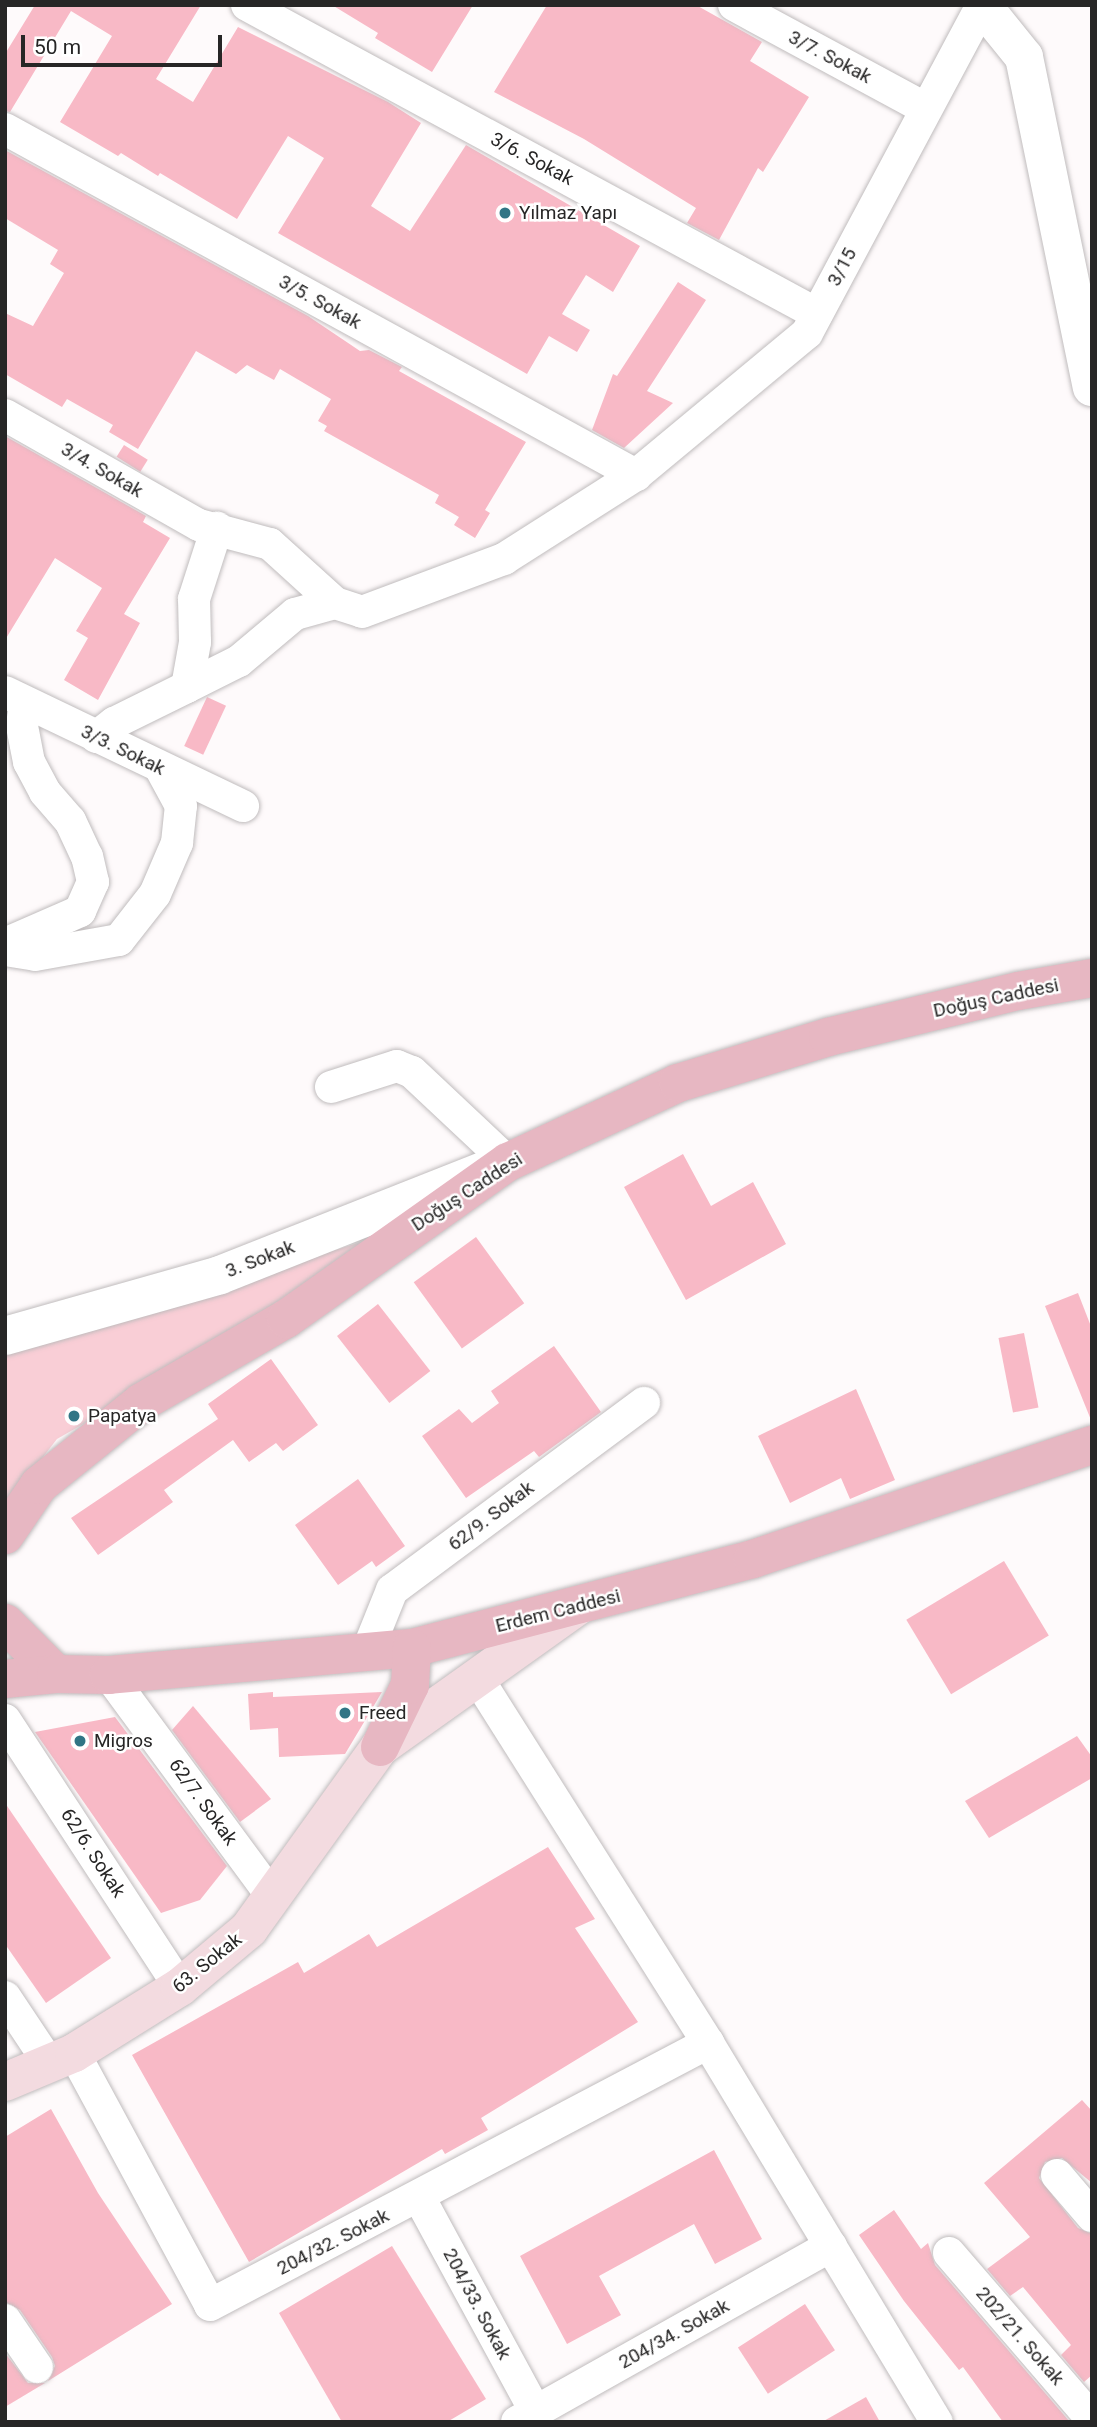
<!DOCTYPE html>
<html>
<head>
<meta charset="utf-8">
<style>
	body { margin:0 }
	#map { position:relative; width:1097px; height:2427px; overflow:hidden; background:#fefafb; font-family:Roboto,sans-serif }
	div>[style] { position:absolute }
	.green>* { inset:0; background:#f9ced6 }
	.building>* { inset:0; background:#f8b9c6; transform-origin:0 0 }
	.roads { filter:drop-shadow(0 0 2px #c0bcbd) drop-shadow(0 0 2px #c0bcbd) }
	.minor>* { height:32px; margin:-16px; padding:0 16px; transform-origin:16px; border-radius:16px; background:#fff }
	.tertiary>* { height:38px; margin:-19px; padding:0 19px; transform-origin:19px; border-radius:19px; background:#fff }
	.secondary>* { height:38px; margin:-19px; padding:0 19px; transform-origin:19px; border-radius:19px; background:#f3dbe0 }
	.primary>* { height:38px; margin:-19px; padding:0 19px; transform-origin:19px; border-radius:19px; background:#e7b7c2 }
	.dots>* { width:19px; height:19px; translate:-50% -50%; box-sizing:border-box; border:4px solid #fff; border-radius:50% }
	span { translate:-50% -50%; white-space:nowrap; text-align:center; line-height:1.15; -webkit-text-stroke:5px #fff; paint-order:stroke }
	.street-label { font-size:19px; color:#272626 }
	.poi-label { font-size:19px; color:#272626 }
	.left { translate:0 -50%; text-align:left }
	.frame { position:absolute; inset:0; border:7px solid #272626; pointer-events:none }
	.scale { position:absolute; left:21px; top:35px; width:201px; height:32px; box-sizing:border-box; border:4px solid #272626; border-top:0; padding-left:9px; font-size:21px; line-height:24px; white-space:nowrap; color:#272626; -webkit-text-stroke:5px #fff; paint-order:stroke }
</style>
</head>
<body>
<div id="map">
	<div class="green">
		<i style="clip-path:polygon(367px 1240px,237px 1336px,57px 1439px,5px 1506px,5px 1355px)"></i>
	</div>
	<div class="building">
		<i style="clip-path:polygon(35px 5px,201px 5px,156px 79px,193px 102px,238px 27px,388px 102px,421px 123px,371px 206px,410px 231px,466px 145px,640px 246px,613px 292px,586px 275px,562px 314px,590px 330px,577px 352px,549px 336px,527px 374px,278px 233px,324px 158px,288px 136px,237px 219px,160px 173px,158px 176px,121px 153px,118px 156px,60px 122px,112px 36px,71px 11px,10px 112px,5px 111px,5px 54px)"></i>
		<i style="clip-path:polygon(332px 5px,473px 5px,432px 72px,375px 38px,378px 33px)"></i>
		<i style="clip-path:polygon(547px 5px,696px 5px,762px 42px,750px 61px,809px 97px,763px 172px,758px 168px,719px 240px,687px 223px,696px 208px,584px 139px,494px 92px)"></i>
		<i style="clip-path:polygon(5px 150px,308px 316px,360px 351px,369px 350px,402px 367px,399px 371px,526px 442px,485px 510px,490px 513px,475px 538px,454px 525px,459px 517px,435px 503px,439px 495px,324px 431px,327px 426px,318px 421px,331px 399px,280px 369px,274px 380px,247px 365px,236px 374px,196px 351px,138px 449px,109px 432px,113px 425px,67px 399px,62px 407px,5px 374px,5px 313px,33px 326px,64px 273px,50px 264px,58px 250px,5px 218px)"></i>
		<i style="clip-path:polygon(678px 282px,706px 300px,647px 391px,673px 403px,624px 448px,592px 430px,613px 374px,617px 376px)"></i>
		<i style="clip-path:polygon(5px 436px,146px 516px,143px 522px,170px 538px,124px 614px,140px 623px,98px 700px,64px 680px,88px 638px,76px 631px,102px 588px,55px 558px,5px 640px)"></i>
		<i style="left:124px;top:445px;width:28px;height:14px;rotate:32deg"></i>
		<i style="left:207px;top:697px;width:21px;height:54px;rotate:25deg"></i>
		<i style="clip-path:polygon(683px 1154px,711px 1206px,753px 1182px,786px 1244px,686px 1300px,624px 1187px)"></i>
		<i style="left:476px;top:1237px;width:82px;height:77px;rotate:54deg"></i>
		<i style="clip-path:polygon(1078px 1293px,1092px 1329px,1091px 1420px,1045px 1306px)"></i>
		<i style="left:378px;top:1304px;width:85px;height:52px;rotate:52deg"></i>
		<i style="left:1024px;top:1333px;width:76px;height:26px;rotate:79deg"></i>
		<i style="clip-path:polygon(554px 1346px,601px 1412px,539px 1457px,534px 1451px,466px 1498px,422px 1436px,459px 1409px,472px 1423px,499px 1403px,491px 1391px)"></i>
		<i style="clip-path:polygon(271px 1359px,318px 1425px,283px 1451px,276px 1443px,249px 1462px,233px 1440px,164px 1490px,173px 1502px,98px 1555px,71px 1518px,218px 1419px,208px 1404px)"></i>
		<i style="clip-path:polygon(856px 1389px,895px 1480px,850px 1499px,841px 1478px,790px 1503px,758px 1436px)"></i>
		<i style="clip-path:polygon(358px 1479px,405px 1546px,376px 1567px,372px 1561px,338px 1585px,295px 1525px)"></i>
		<i style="left:1004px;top:1561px;width:87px;height:114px;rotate:59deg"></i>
		<i style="clip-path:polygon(273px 1692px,273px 1697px,382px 1692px,345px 1754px,279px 1757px,278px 1728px,250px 1730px,248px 1694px)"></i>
		<i style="clip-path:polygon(193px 1706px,271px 1799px,240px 1822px,172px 1730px)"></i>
		<i style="clip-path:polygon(115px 1717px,227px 1866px,200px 1900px,161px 1913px,35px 1732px)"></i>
		<i style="clip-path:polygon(1077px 1736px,1092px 1757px,1092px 1778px,989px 1838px,965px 1801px)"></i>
		<i style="clip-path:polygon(5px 1803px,111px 1958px,46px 2003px,5px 1944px)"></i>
		<i style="clip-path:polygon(548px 1847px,595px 1919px,575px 1928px,638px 2022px,481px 2118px,488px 2130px,445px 2154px,442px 2149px,249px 2262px,132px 2055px,298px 1962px,304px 1973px,369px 1934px,377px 1947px)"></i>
		<i style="clip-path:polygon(1082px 2100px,1092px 2111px,1092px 2183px,1062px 2158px,1045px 2162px,1039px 2178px,1078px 2228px,1092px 2234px,1092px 2375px,1084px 2382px,1061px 2355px,1071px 2345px,1023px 2287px,1010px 2296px,987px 2269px,1030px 2237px,984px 2183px)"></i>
		<i style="clip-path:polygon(51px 2109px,98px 2193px,172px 2304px,48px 2381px,55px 2366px,52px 2357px,20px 2310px,5px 2302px,5px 2137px)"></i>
		<i style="clip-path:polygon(714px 2150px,762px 2239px,715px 2264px,694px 2224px,599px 2276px,621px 2315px,567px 2344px,520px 2256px)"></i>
		<i style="clip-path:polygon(894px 2210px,921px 2249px,928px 2243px,935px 2265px,1070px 2422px,1003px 2422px,963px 2367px,959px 2370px,904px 2301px,859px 2235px)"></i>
		<i style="clip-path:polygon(392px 2246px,486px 2399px,447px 2422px,342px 2422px,279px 2313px)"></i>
		<i style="left:805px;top:2304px;width:55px;height:80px;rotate:57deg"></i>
		<i style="clip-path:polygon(5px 2353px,28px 2383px,45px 2383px,5px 2407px)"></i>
		<i style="clip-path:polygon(866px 2397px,880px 2422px,822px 2422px)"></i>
	</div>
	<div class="roads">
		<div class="minor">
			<i style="left:247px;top:5px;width:648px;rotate:28.46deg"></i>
			<i style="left:734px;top:5px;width:218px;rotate:28.4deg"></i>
			<i style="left:5px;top:129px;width:720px;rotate:28.74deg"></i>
			<i style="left:5px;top:415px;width:223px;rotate:29.6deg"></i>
			<i style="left:199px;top:525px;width:73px;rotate:15deg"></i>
			<i style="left:270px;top:544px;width:88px;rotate:42.2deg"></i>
			<i style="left:335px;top:603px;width:28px;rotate:18deg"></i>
			<i style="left:362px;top:612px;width:152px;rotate:-20.5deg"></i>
			<i style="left:504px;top:559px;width:156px;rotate:-32.5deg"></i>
			<i style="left:636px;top:475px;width:222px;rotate:-39.7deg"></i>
			<i style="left:807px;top:333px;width:372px;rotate:-61.9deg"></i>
			<i style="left:187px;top:687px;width:58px;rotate:-26.6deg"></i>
			<i style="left:239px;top:661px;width:73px;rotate:-40deg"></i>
			<i style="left:295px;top:614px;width:41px;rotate:-15.4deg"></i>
			<i style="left:5px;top:692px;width:264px;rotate:25.6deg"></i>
			<i style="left:96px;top:737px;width:23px;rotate:-38deg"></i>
			<i style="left:114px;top:723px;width:81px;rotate:-26.3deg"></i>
			<i style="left:187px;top:687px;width:46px;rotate:-79.9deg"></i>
			<i style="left:195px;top:642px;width:43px;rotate:-91.3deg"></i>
			<i style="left:194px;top:599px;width:75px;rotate:-72.1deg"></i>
			<i style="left:5px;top:944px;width:82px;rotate:-23.7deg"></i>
			<i style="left:80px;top:911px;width:32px;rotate:-66deg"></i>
			<i style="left:93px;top:882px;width:26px;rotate:-103deg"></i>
			<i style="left:87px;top:857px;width:40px;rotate:-115deg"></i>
			<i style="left:70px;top:821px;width:38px;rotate:-131deg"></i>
			<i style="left:45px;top:792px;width:34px;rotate:-118deg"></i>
			<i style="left:29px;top:762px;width:37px;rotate:-101deg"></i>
			<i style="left:22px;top:726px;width:24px;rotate:-83deg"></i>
			<i style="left:5px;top:950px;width:30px;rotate:9deg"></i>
			<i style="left:35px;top:955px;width:85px;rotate:-10.1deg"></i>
			<i style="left:119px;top:940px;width:58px;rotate:-52deg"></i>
			<i style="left:155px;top:894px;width:56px;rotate:-66.7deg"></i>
			<i style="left:177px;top:843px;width:37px;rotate:-84deg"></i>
			<i style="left:181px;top:806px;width:42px;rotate:-118.4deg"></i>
			<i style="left:331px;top:1087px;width:69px;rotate:-17.7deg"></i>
			<i style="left:397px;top:1066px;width:16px;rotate:22deg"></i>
			<i style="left:412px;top:1072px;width:132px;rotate:43.2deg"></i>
			<i style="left:367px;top:1652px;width:67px;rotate:-68deg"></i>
			<i style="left:392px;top:1590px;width:314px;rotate:-36.6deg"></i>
			<i style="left:109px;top:1675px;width:273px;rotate:53.6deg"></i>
			<i style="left:478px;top:1679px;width:431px;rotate:57.7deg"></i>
			<i style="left:708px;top:2043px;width:443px;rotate:58.9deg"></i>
			<i style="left:5px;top:1720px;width:319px;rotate:56.8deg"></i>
			<i style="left:5px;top:1997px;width:79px;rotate:56.3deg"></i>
			<i style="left:74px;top:2053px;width:286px;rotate:61.6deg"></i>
			<i style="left:210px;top:2305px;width:563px;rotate:-27.75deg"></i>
			<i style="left:1057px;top:2175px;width:54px;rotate:49.5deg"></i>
			<i style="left:419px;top:2197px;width:243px;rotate:61.5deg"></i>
			<i style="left:949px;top:2253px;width:219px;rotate:49.3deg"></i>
			<i style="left:5px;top:2320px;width:57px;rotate:55.8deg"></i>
			<i style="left:517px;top:2422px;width:360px;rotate:-29.3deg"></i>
		</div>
		<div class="tertiary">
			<i style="left:982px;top:5px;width:67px;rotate:51.1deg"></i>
			<i style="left:1024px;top:57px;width:337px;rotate:78.4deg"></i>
			<i style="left:5px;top:1336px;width:223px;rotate:-15.8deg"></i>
			<i style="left:220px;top:1275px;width:283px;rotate:-21.6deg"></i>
		</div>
		<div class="secondary">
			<i style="left:5px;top:2082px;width:75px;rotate:-22.8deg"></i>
			<i style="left:74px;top:2053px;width:125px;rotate:-31.9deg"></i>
			<i style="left:180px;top:1987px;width:90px;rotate:-40deg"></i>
			<i style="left:249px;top:1929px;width:224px;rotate:-54.3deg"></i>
			<i style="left:380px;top:1747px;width:244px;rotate:-35.5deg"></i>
		</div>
		<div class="primary">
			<i style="left:5px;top:1535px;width:60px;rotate:-55.8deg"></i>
			<i style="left:39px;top:1485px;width:132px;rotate:-38.9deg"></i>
			<i style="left:142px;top:1402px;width:166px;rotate:-30deg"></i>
			<i style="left:286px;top:1319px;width:272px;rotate:-35.3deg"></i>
			<i style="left:508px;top:1162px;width:187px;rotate:-24.9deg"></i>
			<i style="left:678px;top:1083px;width:157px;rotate:-17deg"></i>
			<i style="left:828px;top:1037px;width:195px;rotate:-13.6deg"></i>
			<i style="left:1018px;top:991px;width:75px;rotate:-10deg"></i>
			<i style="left:5px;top:1623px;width:72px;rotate:45deg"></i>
			<i style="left:5px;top:1679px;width:51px;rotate:-5.6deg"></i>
			<i style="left:56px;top:1674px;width:53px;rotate:1.1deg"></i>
			<i style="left:109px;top:1675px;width:304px;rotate:-5.1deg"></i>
			<i style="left:412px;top:1648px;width:352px;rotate:-14.6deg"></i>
			<i style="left:753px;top:1559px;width:358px;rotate:-18.6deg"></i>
			<i style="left:380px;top:1747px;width:69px;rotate:-64.2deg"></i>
			<i style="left:410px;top:1685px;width:37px;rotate:-87deg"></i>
		</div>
	</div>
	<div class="dots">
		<i style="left:505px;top:213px;background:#317585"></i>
		<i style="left:74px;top:1416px;background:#317585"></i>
		<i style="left:345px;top:1713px;background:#317585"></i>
		<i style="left:80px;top:1741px;background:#317585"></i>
	</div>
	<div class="street-label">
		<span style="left:830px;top:57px;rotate:28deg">3/7. Sokak</span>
		<span style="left:532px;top:159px;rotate:28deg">3/6. Sokak</span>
		<span style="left:842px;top:267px;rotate:-62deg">3/15</span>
		<span style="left:320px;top:302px;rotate:29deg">3/5. Sokak</span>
		<span style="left:102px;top:470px;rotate:30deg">3/4. Sokak</span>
		<span style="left:123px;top:750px;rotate:26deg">3/3. Sokak</span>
		<span style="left:996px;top:998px;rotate:-12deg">Doğuş Caddesi</span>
		<span style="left:467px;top:1192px;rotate:-33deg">Doğuş Caddesi</span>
		<span style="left:260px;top:1259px;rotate:-21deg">3. Sokak</span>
		<span style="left:491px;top:1516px;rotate:-37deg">62/9. Sokak</span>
		<span style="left:558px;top:1611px;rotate:-14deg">Erdem Caddesi</span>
		<span style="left:203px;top:1802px;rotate:54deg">62/7. Sokak</span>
		<span style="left:93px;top:1853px;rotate:57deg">62/6. Sokak</span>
		<span style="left:207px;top:1963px;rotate:-39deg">63. Sokak</span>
		<span style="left:333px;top:2242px;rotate:-27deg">204/32. Sokak</span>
		<span style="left:477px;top:2304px;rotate:62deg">204/33. Sokak</span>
		<span style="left:674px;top:2334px;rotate:-29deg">204/34. Sokak</span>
		<span style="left:1020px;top:2336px;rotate:49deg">202/21. Sokak</span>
	</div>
	<div class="poi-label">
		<span class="left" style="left:519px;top:213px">Yılmaz Yapı</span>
		<span class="left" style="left:88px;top:1416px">Papatya</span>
		<span class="left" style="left:359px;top:1713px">Freed</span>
		<span class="left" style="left:94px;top:1741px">Migros</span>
	</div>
	<div class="frame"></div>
	<div class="scale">50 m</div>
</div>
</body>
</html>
